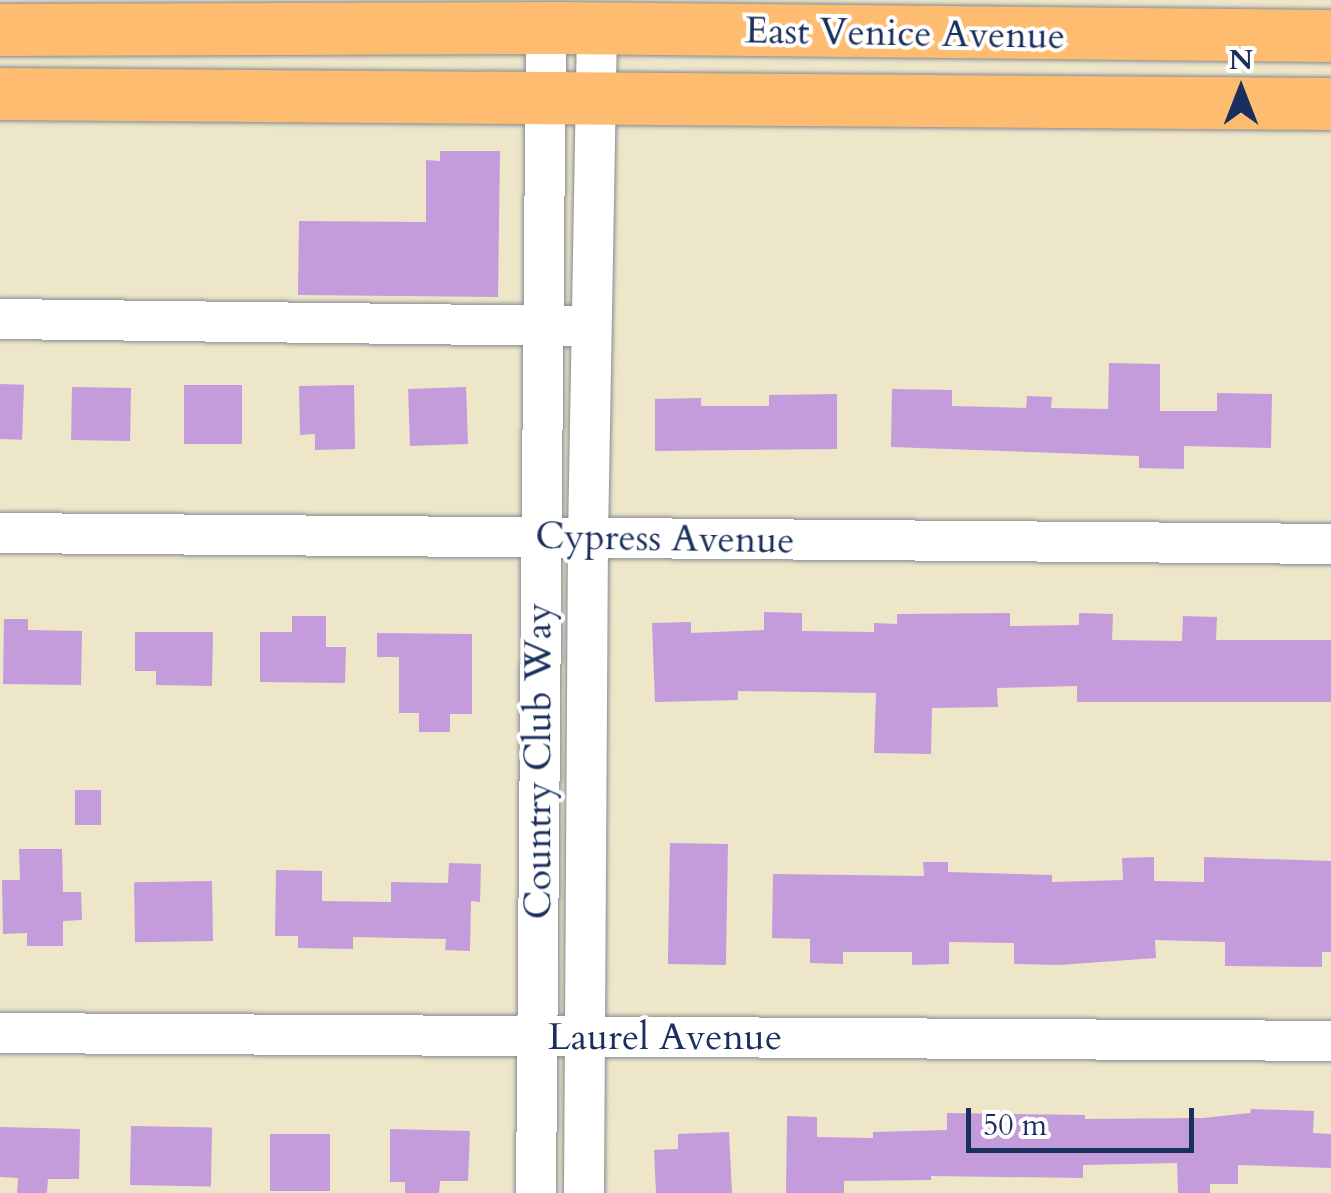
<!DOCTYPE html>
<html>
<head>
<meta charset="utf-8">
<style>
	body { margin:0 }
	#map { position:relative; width:1331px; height:1193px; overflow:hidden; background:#eee6c9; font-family:Cardo,serif }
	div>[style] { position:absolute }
	.building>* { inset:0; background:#c49bdb; transform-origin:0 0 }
	.roads { filter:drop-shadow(0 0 2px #848a94) drop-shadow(0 0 2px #848a94) }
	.minor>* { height:40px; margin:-20px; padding:0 20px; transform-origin:20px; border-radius:20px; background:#fff }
	.major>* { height:52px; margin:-26px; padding:0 26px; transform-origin:26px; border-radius:26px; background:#fdbc6f }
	span { translate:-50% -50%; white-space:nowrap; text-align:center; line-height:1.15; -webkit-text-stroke:8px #fff; paint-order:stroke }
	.street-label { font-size:38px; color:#1b2f5e }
	.north { position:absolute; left:1191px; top:40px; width:100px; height:100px; -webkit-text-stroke:8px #fff; paint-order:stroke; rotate:0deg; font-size:28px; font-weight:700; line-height:40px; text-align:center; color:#1b2f5e }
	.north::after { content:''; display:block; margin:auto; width:35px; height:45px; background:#1b2f5e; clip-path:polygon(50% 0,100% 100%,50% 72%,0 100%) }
	.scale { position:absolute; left:966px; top:1108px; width:228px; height:45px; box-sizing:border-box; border:5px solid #1b2f5e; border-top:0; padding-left:12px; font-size:30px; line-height:35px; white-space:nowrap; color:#1b2f5e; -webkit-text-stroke:8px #fff; paint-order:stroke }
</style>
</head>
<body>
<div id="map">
	<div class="building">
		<i style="clip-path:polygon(440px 151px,500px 151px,498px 297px,298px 295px,299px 221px,426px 222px,426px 160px,440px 161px)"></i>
		<i style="clip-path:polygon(1109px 363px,1160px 364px,1160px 411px,1217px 411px,1217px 393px,1272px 394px,1271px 448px,1184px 446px,1184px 469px,1139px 468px,1139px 456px,891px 447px,892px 389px,952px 390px,952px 406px,1026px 408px,1027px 396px,1052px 397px,1051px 408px,1108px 409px)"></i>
		<i style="left:0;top:384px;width:24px;height:55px;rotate:2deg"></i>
		<i style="left:184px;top:385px;width:58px;height:59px"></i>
		<i style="clip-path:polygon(354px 385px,355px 449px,315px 450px,315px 434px,300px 435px,299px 386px)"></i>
		<i style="left:72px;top:387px;width:59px;height:53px;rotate:1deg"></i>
		<i style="left:466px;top:387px;width:57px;height:58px;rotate:88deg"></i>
		<i style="clip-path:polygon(837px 394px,837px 449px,655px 451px,655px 399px,701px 398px,701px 406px,769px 406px,769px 395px)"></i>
		<i style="clip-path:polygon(764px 612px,802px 613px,802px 631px,874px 632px,874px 623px,897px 624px,897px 614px,1010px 613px,1010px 626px,1079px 625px,1079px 613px,1113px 614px,1112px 640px,1182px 641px,1183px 616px,1217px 617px,1216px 640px,1331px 640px,1331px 702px,1077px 702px,1077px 686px,997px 688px,998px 707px,932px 708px,931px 754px,874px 753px,876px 693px,738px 691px,738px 700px,655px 702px,652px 623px,691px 622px,691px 633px,764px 630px)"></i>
		<i style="clip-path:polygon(292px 616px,326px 616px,326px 647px,346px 647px,345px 683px,260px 682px,260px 632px,292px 632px)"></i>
		<i style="clip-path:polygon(4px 619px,28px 619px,28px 630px,82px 631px,81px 685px,3px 684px)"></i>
		<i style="clip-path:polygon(135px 632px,213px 632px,212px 686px,156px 685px,156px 671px,135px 671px)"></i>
		<i style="clip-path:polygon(377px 633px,472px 634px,472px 714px,450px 714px,450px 732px,419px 732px,419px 713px,399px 713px,399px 657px,377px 657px)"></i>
		<i style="left:75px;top:790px;width:26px;height:35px"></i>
		<i style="left:670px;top:843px;width:58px;height:121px;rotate:1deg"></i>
		<i style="clip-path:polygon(19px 849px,62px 849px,63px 892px,81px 892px,82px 920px,63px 921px,63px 946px,27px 946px,27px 933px,3px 934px,2px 880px,20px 880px)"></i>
		<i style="clip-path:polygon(1154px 857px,1154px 881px,1204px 882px,1204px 857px,1331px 861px,1331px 952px,1322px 952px,1322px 967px,1225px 966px,1225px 942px,1155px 940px,1156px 958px,1059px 965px,1014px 964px,1014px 943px,949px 942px,949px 964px,912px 965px,912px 952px,843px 952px,843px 964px,810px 963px,810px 939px,772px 938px,773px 874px,924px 876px,923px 862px,948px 862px,948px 872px,1052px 875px,1052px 882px,1123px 880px,1122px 858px)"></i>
		<i style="clip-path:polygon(449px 863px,481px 864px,480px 902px,471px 901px,470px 951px,445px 950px,446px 939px,353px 937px,353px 949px,298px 948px,298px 936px,275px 936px,276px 870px,322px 871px,322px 901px,391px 902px,391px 882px,448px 883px)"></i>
		<i style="left:212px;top:881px;width:60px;height:78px;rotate:89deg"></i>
		<i style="clip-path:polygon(1251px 1109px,1314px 1111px,1313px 1133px,1331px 1134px,1331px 1168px,1238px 1165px,1238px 1184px,1210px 1184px,1210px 1193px,1178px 1193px,1177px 1163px,1083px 1165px,1083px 1178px,931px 1176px,931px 1180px,844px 1181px,844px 1193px,786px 1193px,787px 1116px,817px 1117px,817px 1137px,873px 1138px,873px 1132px,947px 1130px,947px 1113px,1085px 1115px,1085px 1119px,1203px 1118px,1250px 1113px)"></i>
		<i style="left:131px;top:1126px;width:81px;height:59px;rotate:1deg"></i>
		<i style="clip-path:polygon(0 1127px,80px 1129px,79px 1179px,48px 1179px,47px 1193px,17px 1193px,18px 1178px,0 1177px)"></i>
		<i style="clip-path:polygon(390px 1129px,470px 1131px,468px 1181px,440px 1181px,439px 1193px,405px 1193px,405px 1182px,390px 1182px)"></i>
		<i style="clip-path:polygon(729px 1132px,732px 1193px,656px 1193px,654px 1150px,678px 1149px,678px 1134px)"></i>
		<i style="left:270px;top:1134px;width:60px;height:57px"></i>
	</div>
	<div class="roads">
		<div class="minor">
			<i style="left:0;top:319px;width:570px;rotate:0.7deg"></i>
			<i style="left:0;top:533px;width:1331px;rotate:0.47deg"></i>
			<i style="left:0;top:1033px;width:1331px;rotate:0.34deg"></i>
			<i style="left:536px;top:1193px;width:1165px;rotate:-89.51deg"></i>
			<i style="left:584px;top:1193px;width:654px;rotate:-89.65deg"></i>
			<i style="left:588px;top:539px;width:510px;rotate:-88.99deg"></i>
		</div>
		<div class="major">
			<i style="left:0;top:30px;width:560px;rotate:-0.2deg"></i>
			<i style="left:560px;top:28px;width:771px;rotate:0.59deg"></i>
			<i style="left:0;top:94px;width:1331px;rotate:0.43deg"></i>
		</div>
	</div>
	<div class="street-label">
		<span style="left:905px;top:34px;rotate:1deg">East Venice Avenue</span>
		<span style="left:665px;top:539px;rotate:1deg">Cypress Avenue</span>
		<span style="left:539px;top:761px;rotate:-90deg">Country Club Way</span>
		<span style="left:665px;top:1038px">Laurel Avenue</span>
	</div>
	<div class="north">N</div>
	<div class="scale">50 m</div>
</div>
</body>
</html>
